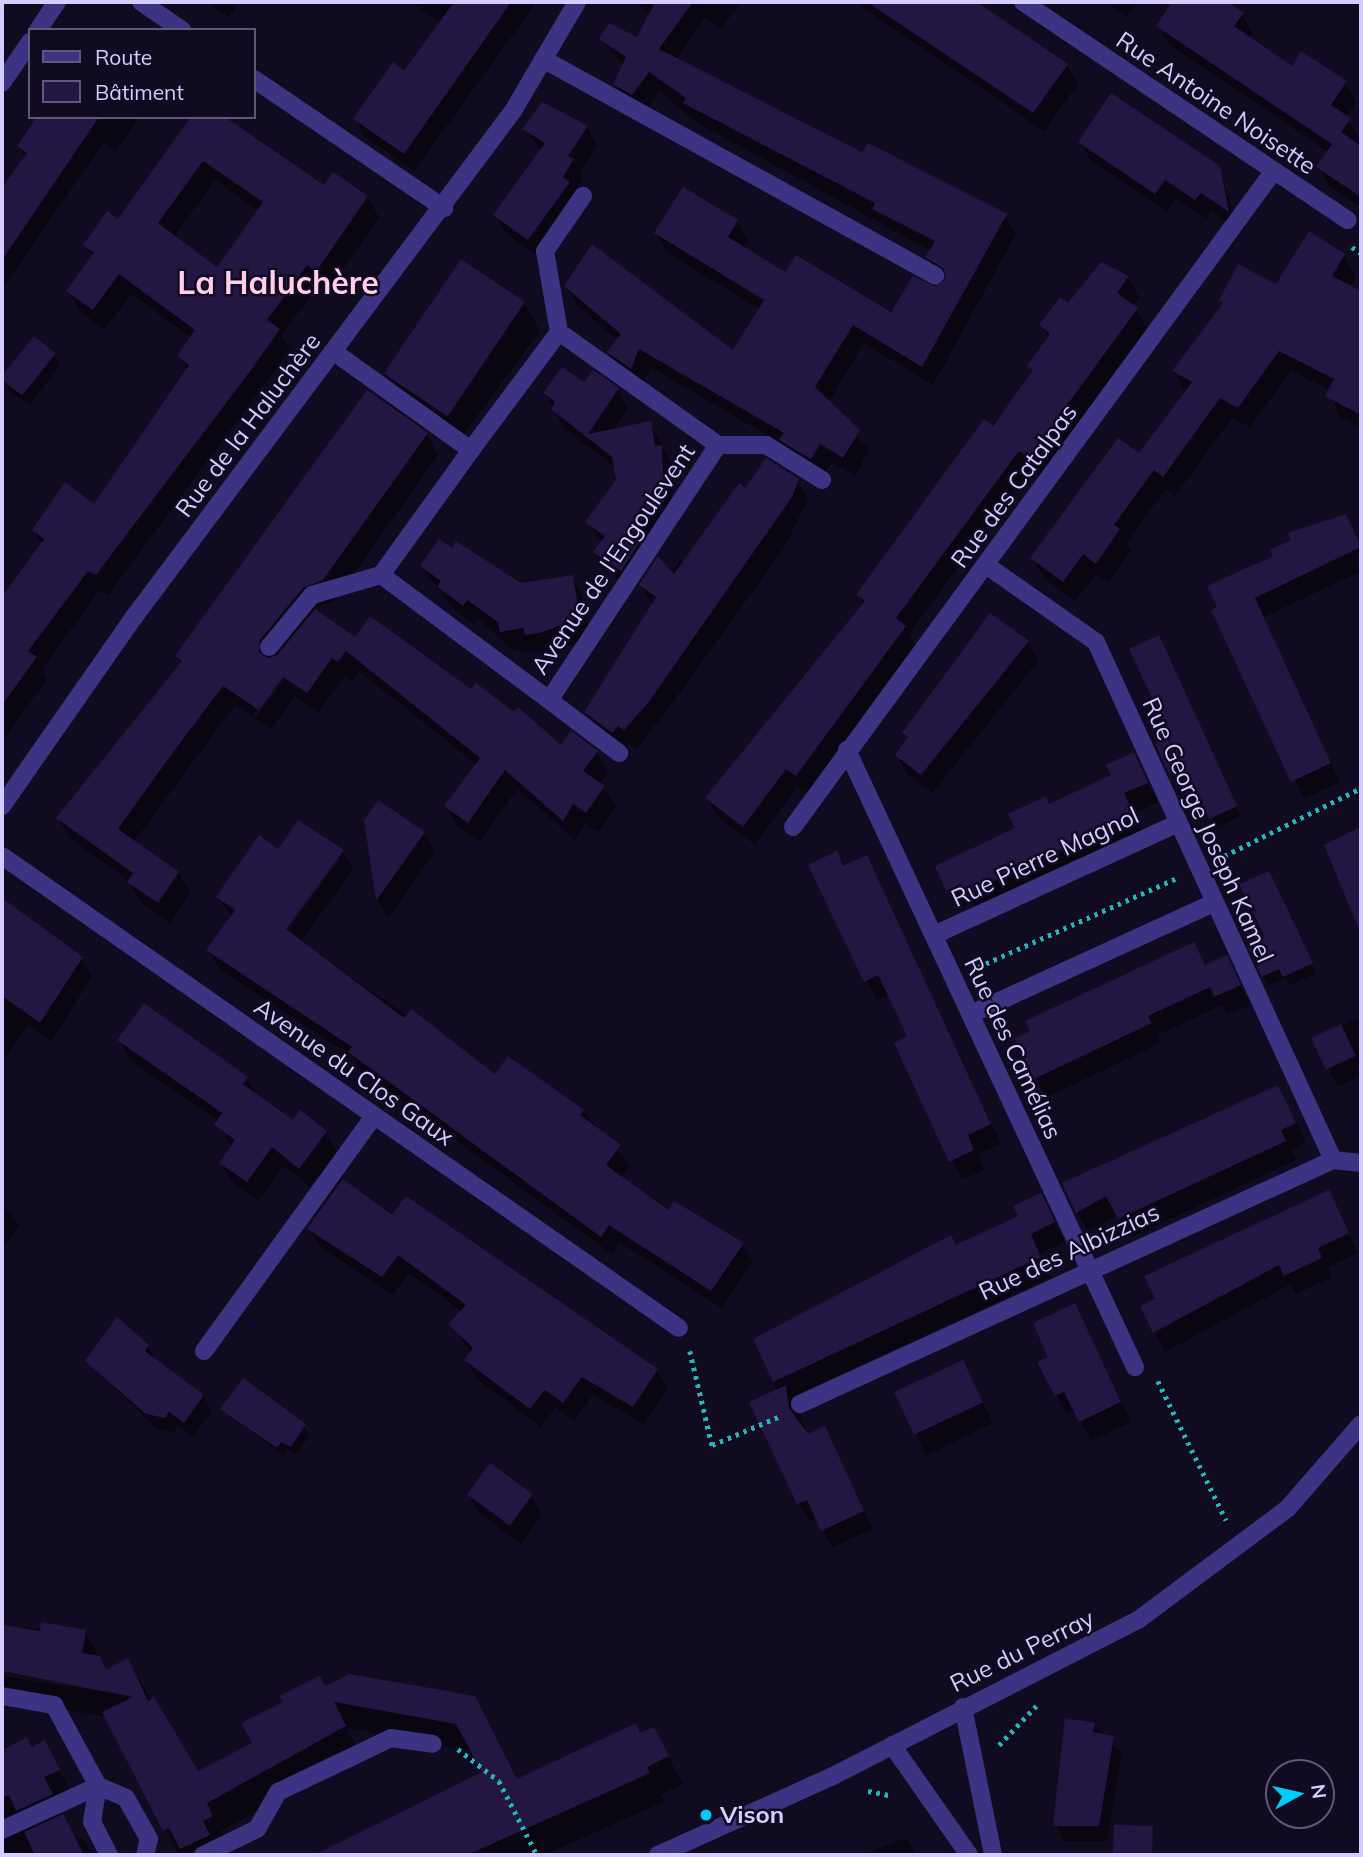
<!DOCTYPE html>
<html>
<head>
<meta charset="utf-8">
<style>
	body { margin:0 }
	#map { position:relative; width:1363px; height:1857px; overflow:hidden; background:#110b21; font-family:Mulish,sans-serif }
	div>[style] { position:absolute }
	.shadow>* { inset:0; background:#0007; transform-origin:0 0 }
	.building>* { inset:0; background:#231643; transform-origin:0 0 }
	.path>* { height:4.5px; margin-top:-2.25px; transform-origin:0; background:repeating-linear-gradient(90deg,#26b6b9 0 3.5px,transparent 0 8.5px) }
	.lane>* { height:18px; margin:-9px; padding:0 9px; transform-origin:9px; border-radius:9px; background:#3d3383 }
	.street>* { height:18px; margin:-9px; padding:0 9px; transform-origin:9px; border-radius:9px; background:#3d3383 }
	.dots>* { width:19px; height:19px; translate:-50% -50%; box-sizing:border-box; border:4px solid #110b21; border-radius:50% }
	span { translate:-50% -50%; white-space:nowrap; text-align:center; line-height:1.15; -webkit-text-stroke:5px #110b21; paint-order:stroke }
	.street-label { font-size:24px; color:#d6ccff }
	.poi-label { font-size:24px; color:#d6ccff; font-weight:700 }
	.left { translate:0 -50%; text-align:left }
	.district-label { font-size:32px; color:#ffcee9; font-weight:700 }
	.frame { position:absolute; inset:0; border:4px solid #d6ccff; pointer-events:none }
	.legend { position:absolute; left:28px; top:28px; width:228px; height:91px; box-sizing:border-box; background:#110b21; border:2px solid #60587a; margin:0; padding:9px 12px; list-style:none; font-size:21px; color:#d6ccff }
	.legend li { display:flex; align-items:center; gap:14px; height:35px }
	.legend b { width:35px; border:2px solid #60587a }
	.north { position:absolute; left:1265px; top:1759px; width:70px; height:70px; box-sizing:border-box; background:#110b21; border:2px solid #60587a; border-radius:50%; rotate:82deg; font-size:19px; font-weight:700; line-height:28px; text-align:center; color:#d6ccff }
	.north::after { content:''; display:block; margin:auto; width:24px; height:32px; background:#00caf7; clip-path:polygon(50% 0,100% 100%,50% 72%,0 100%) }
</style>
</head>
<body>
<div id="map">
	<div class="shadow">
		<i style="clip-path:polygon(206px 2px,239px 2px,229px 17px)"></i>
		<i style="clip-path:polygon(411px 2px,537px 2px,414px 171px,365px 137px,355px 119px,405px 74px,441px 23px)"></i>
		<i style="clip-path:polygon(636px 2px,741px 2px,721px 29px,705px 18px,676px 59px,863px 154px,1005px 215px,1016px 234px,933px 385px,864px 343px,829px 402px,869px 450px,855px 476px,832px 462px,822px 478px,792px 459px,784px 445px,650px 367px,642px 387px,620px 371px,609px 352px,618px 340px,578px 306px,566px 286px,734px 352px,760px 309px,667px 253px,656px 233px,737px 221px,748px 240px,743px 248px,786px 274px,892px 314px,947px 281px,927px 257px,931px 251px,696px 122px,660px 91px,644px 113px,626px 104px,615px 84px,624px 66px,601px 39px,638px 39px,651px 15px)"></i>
		<i style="clip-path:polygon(855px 2px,971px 2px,1067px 65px,1078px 84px,1044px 131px)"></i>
		<i style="clip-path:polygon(1105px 2px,1138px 2px,1127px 16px)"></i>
		<i style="clip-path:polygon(1174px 2px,1225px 2px,1242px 14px,1253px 33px,1249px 39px,1292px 68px,1345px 83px,1356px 102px,1346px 117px,1360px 138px,1359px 206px,1329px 186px,1318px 167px,1328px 152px,1169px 45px,1158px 26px)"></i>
		<i style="clip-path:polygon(41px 117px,140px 117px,115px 152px,103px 143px,2px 289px,2px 186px,25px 157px,19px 146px)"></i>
		<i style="clip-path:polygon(evenodd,193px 117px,325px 187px,367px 197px,379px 217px,328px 291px,319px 284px,282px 335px,290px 350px,108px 595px,100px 590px,42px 669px,47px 679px,2px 742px,2px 600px,42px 545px,34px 530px,94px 506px,187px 370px,179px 356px,192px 338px,131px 294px,105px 329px,80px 312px,68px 291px,92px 257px,86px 245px,118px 221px,193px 117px,215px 180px,259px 211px,217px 269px,174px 237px,215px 180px)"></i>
		<i style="clip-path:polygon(587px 127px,597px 145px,580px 172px,583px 179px,574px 193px,579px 201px,539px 257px,506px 233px,495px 215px,542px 151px,524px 129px)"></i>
		<i style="clip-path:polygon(1080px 142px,1219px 167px,1239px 229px,1212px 211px,1206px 219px,1176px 198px,1167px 212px,1091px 161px)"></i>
		<i style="clip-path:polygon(1344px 255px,1356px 276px,1349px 287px,1361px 293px,1361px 428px,1339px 417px,1330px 390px,1291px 371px,1250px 427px,1232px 418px,1175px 496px,1166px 489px,1126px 543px,1131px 551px,1108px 583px,1096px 574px,1075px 601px,1044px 578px,1032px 558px,1140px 456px,1186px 393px,1174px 372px,1224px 305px,1221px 300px,1277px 286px)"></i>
		<i style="clip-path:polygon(1101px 264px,1128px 278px,1139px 297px,1132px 306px,1148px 328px,1040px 475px,1031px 468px,909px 634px,915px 646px,807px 794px,797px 787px,755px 845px,718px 817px,707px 798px,864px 605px,858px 595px,1033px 373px,1029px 366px,1049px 339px,1041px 325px,1069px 306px)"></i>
		<i style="clip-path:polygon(524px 303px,540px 331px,458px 442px,399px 400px,383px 372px)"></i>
		<i style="clip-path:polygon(55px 355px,60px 364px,30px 405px,9px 390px,4px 380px)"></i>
		<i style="clip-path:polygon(584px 384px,617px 389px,628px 408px,613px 430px,650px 423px,672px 465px,673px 521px,632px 589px,606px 570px,595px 552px,602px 543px,587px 522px,617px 480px,616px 468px,564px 428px,545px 393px)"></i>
		<i style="clip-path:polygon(evenodd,427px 434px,438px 455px,335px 600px,313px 609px,356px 640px,472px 692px,561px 747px,597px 753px,608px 773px,600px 784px,616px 807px,598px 832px,585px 823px,575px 840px,517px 789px,480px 842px,458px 827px,446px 807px,477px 765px,359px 671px,351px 682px,344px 677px,319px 712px,295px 696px,271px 729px,235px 705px,134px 842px,178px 873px,190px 893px,170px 923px,141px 902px,129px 881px,70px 838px,58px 818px,182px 664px,177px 656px,427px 434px,280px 678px,285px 678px,255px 718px,252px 716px,280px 678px)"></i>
		<i style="clip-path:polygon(797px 480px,808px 499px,784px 548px,668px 709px,636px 749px,629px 744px,623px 751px,597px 731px,586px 712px,652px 604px,641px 585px,658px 559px,673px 571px,681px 559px,684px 563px,745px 490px)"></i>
		<i style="clip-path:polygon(1345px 516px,1361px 546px,1361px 571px,1264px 617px,1340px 782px,1304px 799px,1219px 608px,1275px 557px)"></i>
		<i style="clip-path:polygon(422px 566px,520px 585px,572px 577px,583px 596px,590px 638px,552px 652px,513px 651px,478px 618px,474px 624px,450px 606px)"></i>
		<i style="clip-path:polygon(1027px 642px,1038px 661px,932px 793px,908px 775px,897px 755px,909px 740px,904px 733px)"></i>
		<i style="clip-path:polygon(1164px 647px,1241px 816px,1217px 827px,1189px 776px,1176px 782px,1170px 773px)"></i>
		<i style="clip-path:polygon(1133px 754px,1158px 803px,1134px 813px,1144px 836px,979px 913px,973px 902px,959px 909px,948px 890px,1017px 829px,1113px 776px)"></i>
		<i style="clip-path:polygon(366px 821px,423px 833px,435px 852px,388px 918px,377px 900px)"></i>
		<i style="clip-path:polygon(evenodd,278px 851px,343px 851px,353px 870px,300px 942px,495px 1076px,583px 1111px,630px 1165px,621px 1178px,669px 1213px,742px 1244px,753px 1262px,722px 1308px,620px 1243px,612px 1254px,361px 1071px,353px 1057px,219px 969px,208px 950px,232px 917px,218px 897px,278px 851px,337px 857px,341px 857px,282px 938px,279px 935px,337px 857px)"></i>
		<i style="clip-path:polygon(836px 854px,844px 867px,866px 857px,877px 876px,1001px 1144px,978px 1154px,984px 1170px,962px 1180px,896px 1044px,910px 1037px,890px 994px,877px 1000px,810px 866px)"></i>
		<i style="clip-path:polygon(1274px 882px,1316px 973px,1290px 985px,1285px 978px,1268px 985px,1263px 976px)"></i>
		<i style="clip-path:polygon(5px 903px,81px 959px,92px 977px,51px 1041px,28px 1025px,2px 1061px)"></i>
		<i style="clip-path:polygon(1226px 957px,1250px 1005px,1227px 1015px,1222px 1005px,1158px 1035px,1161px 1043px,1047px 1097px,1036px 1078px,1032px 1032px)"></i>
		<i style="clip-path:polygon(1361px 1017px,1361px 1076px,1338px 1087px,1314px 1039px)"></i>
		<i style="clip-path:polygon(119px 1040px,247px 1078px,258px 1097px,293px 1122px,300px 1113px,326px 1132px,337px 1152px,311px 1187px,283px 1166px,258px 1201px,232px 1182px,221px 1163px,232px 1148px,218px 1121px,130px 1060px)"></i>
		<i style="clip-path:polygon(1278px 1087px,1306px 1142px,1291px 1150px,1296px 1160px,1130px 1238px,1118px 1215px,1088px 1231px,1077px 1212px)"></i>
		<i style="clip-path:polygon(1328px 1192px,1358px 1253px,1328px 1267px,1332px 1277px,1296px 1294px,1291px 1284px,1165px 1352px,1142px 1307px)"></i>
		<i style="clip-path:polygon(1040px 1195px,1065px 1242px,1040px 1254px,1051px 1277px,792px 1397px,808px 1436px,824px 1428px,873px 1529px,832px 1547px,817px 1518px,809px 1521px,799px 1503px,774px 1381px,956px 1247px,1020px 1217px)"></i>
		<i style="clip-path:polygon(2px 1204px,19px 1225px,2px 1250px)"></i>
		<i style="clip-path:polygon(392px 1218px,657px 1370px,668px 1389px,644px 1424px,593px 1395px,574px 1421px,556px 1407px,541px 1427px,477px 1379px,466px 1360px,472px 1353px,450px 1324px,462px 1312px,409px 1273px,393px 1295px,320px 1247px,309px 1229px)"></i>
		<i style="clip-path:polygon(1075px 1305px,1131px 1422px,1091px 1441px,1075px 1411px,1067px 1415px,1056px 1395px,1050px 1357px)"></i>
		<i style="clip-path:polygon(148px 1346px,156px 1362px,203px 1396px,212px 1411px,193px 1436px,178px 1425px,173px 1433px,156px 1428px,87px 1361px)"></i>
		<i style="left:963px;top:1362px;width:68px;height:74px;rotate:64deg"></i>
		<i style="clip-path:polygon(222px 1409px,304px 1426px,310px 1435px,296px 1455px,287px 1450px,283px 1456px)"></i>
		<i style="clip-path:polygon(469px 1494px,531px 1495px,542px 1515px,521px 1544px,480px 1514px)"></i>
		<i style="clip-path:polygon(2px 1627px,85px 1631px,106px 1671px,127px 1660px,197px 1774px,254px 1744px,325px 1688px,474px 1697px,518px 1780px,653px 1729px,683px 1784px,661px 1795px,665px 1801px,544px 1855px,318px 1855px,485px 1773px,473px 1751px,347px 1728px,360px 1754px,221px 1831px,228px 1844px,220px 1855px,179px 1855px,107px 1717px,2px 1698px,2px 1676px,123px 1694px,2px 1672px)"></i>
		<i style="clip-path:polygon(1094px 1725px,1122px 1753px,1107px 1841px,1064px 1841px,1055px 1825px)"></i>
		<i style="clip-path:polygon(26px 1739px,55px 1761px,69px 1789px,54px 1797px,76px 1841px,82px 1837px,93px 1855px,2px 1855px,2px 1748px)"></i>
		<i style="left:1116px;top:1828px;width:36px;height:27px"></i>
		<i style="clip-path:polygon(906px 1838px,916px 1855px,863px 1855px)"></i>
	</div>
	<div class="building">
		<i style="clip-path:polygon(454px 2px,511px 2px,404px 154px,353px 119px,393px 62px,404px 71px)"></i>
		<i style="clip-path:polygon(655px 2px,693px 2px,659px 49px,862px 152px,868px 143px,1007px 214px,922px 367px,853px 325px,815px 387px,860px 430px,843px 458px,820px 444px,811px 459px,779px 440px,784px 433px,639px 349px,631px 369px,607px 352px,621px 334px,564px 286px,592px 244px,733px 350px,764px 300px,654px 233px,683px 187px,738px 220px,728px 237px,785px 272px,796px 255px,891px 312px,913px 276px,935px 286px,945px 280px,944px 269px,925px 257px,935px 241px,872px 209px,875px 203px,683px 103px,686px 98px,649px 72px,632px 95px,613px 84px,626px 57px,599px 39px,609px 23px,637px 37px)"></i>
		<i style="clip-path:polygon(867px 2px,977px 2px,1068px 64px,1033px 113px)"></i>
		<i style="clip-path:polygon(1172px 2px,1228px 2px,1244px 13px,1234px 26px,1292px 66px,1301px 51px,1347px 81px,1331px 105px,1351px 118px,1341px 132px,1361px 146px,1361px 197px,1316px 167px,1332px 144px,1156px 26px)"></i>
		<i style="clip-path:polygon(1111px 93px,1220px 166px,1229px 212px,1201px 193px,1195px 200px,1165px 180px,1155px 194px,1078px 142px)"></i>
		<i style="clip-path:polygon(542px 102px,588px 126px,568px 156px,574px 159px,563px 177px,570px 182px,528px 240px,493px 215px,545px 143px,522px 129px)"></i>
		<i style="clip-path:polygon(37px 117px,99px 117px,2px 260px,2px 187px,27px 153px,17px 146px)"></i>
		<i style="clip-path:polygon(evenodd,191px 117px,225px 117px,324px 185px,333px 172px,368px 196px,316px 272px,307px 265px,267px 320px,280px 329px,251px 370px,96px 575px,88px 571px,28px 651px,37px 657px,2px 705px,2px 597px,44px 539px,32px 530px,65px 482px,94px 504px,189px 365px,177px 356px,195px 330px,119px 274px,93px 310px,66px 291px,94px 253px,83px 245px,107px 211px,118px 219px,191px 117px,203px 161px,263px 202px,217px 267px,158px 223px,203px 161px)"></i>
		<i style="clip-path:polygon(1309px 231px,1345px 254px,1332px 276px,1361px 291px,1361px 415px,1325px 396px,1334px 379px,1279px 351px,1238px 408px,1220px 398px,1163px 477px,1154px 470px,1114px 525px,1120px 529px,1096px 564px,1083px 554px,1063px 582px,1030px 558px,1118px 438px,1139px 453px,1192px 382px,1172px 371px,1223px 303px,1219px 300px,1238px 264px,1276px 284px)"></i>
		<i style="left:461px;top:259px;width:77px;height:138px;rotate:34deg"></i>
		<i style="clip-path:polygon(1101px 262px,1129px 276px,1117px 293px,1138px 308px,1029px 457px,1019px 451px,896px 618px,906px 626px,796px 776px,786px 769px,743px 827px,705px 798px,865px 601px,856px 595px,984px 419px,993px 426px,1033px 370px,1027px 366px,1050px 334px,1039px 325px,1060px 297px,1068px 303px)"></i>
		<i style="left:34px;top:336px;width:28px;height:54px;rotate:39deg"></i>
		<i style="clip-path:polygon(562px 367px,584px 382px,593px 370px,619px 388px,588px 434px,651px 421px,655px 446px,662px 445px,664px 502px,653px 504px,632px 534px,640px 542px,621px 571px,593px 552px,605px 536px,585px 522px,616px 480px,612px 457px,551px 409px,555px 402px,543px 393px)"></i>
		<i style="clip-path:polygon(367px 390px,428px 433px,323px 580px,303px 588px,260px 640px,259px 652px,268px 658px,277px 655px,315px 609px,355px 637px,370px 616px,471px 689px,476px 683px,514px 712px,518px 707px,561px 745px,571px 731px,598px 751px,583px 771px,605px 786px,586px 813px,573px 804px,563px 821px,505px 770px,468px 823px,444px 806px,480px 758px,346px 651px,338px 662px,332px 658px,307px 693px,283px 677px,259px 710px,223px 686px,171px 755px,118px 829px,179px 872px,158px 903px,127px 882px,133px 873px,56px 818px,182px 661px,175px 656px)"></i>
		<i style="clip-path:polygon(766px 458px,799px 479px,792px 497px,648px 703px,624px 730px,618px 726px,612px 733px,584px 712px,656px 597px,639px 585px,658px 556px,674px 574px,739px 483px,745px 488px)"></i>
		<i style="clip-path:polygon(1346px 514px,1361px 547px,1255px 598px,1331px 763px,1291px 782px,1211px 610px,1217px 607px,1207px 586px,1273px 556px,1270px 550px,1291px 540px,1288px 533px)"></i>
		<i style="clip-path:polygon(439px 539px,452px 548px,456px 541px,521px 583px,573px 575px,580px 618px,540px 633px,525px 635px,523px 628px,500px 632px,498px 622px,467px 600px,463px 606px,450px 596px,437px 587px,441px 581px,420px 566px)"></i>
		<i style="clip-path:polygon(990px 613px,1029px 641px,921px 775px,895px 755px,908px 737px,902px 733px)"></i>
		<i style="clip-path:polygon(1159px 635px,1237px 806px,1210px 819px,1183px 768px,1169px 774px,1155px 743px,1170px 736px,1129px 649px)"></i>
		<i style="clip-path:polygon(1134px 752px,1148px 783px,1124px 793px,1135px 816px,966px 894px,961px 884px,946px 891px,935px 866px,1015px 828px,1008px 814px,1046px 796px,1049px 804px,1111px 775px,1106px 765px)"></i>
		<i style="clip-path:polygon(378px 800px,425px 832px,376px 901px,364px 820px)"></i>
		<i style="clip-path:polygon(298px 820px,344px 850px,286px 929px,404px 1018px,411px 1009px,495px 1074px,508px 1056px,584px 1110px,580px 1115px,621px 1145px,606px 1165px,668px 1210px,674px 1201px,744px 1243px,711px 1291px,609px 1225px,601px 1237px,348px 1052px,352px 1047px,206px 950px,235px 910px,216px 897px,259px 835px,278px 849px)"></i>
		<i style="clip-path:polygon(1361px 827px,1361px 934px,1324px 845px)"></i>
		<i style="clip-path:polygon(837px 851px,843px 866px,867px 855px,991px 1124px,968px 1135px,974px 1150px,949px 1162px,894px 1043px,907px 1036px,893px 1006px,878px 975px,864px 982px,808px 865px)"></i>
		<i style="clip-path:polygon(1269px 871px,1313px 963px,1283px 977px,1279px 969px,1262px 977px,1247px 945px,1265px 937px,1239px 884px)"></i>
		<i style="clip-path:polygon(2px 898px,83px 957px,40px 1023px,2px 996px)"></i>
		<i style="clip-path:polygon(1194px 942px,1205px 965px,1227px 955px,1241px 985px,1214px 997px,1210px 987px,1148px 1016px,1152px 1023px,1034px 1079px,1015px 1038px,1030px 1031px,1025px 1021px)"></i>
		<i style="clip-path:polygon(144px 1003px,248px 1077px,243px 1084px,293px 1120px,300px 1110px,327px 1131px,299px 1169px,272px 1147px,247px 1182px,219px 1163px,235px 1140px,214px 1125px,222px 1113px,117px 1040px)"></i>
		<i style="left:1341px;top:1024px;width:35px;height:33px;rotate:65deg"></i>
		<i style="clip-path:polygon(1278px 1085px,1296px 1123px,1281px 1130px,1286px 1141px,1118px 1219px,1106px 1196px,1076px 1213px,1062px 1183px)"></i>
		<i style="clip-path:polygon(343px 1179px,392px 1215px,406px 1196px,658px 1369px,633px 1407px,582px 1377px,563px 1403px,545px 1390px,530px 1409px,464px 1360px,473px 1348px,448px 1324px,466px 1305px,398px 1255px,382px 1277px,307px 1229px)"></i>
		<i style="clip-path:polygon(1329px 1190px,1349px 1233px,1318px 1248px,1322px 1258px,1284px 1276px,1279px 1265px,1153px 1333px,1140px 1306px,1155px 1299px,1144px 1276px)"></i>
		<i style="clip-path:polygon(1041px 1193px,1055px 1222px,1031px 1234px,1041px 1257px,773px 1382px,753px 1339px,951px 1235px,956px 1245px,1018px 1216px,1013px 1206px)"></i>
		<i style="clip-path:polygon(1075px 1303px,1121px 1402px,1079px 1422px,1064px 1392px,1055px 1396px,1037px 1362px,1048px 1357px,1033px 1323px)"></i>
		<i style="clip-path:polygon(117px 1317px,149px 1345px,145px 1351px,204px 1395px,184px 1423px,169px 1412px,165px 1418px,146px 1414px,85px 1361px)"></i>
		<i style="left:963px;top:1360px;width:47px;height:76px;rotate:65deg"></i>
		<i style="clip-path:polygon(243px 1378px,306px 1424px,291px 1447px,281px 1442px,277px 1448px,220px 1409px)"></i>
		<i style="clip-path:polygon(786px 1385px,789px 1408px,808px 1434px,825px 1426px,864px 1511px,821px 1531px,807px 1500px,797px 1504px,749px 1402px)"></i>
		<i style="left:490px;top:1463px;width:53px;height:39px;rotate:36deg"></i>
		<i style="clip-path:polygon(41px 1622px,86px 1630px,82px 1653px,100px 1656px,106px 1670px,128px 1658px,148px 1701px,154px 1697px,198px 1771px,252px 1743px,241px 1723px,283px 1702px,279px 1696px,320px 1676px,325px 1686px,349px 1674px,475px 1696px,517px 1779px,636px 1723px,640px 1733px,654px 1727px,669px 1756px,647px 1767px,650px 1773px,467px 1855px,314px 1855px,482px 1772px,456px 1724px,334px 1702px,346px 1726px,207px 1803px,213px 1816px,203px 1821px,210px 1835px,180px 1849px,169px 1828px,163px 1831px,102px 1712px,133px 1697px,2px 1671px,2px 1625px,40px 1631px)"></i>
		<i style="clip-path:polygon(1065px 1718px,1095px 1723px,1093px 1732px,1114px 1736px,1099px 1826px,1053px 1826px)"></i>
		<i style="clip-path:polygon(27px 1737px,32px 1747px,45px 1740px,60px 1770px,44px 1777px,53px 1794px,16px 1811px,9px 1795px,2px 1798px,2px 1750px)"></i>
		<i style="clip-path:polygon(63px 1814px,84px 1855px,35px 1855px,24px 1832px)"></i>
		<i style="left:1153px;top:1826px;width:29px;height:39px;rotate:92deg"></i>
	</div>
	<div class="path">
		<i style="left:1352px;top:247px;width:11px;rotate:34deg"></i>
		<i style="left:1224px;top:856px;width:153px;rotate:-26.4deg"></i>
		<i style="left:978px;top:967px;width:216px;rotate:-24.1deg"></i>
		<i style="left:690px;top:1351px;width:97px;rotate:76.8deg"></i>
		<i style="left:712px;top:1445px;width:72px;rotate:-23deg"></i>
		<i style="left:1158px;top:1381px;width:155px;rotate:63.9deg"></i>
		<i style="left:999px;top:1745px;width:54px;rotate:-46.5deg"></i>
		<i style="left:458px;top:1749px;width:52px;rotate:38deg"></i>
		<i style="left:499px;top:1781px;width:83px;rotate:62.8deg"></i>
		<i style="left:868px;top:1791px;width:25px;rotate:11deg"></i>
	</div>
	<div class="lane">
		<i style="left:543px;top:59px;width:448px;rotate:28.9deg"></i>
		<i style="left:204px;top:1351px;width:290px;rotate:-54.1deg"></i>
	</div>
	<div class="street">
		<i style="left:141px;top:2px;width:50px;rotate:34.3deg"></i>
		<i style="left:1023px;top:2px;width:391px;rotate:33.9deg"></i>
		<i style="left:38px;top:30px;width:34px;rotate:-56deg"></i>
		<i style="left:254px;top:79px;width:230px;rotate:34.2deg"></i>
		<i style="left:2px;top:83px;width:50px;rotate:-55.7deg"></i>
		<i style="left:559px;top:332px;width:82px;rotate:-99.8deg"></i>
		<i style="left:545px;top:251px;width:67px;rotate:-55.4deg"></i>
		<i style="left:334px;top:352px;width:168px;rotate:35.6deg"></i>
		<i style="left:471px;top:450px;width:147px;rotate:-53.3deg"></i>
		<i style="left:559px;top:332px;width:195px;rotate:35.4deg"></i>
		<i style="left:718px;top:445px;width:306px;rotate:123.5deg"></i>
		<i style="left:549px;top:700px;width:209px;rotate:-143.3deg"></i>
		<i style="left:381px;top:575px;width:154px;rotate:-54.2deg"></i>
		<i style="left:718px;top:445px;width:48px"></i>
		<i style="left:766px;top:445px;width:66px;rotate:32deg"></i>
		<i style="left:986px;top:565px;width:134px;rotate:35deg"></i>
		<i style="left:1096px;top:642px;width:570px;rotate:65.41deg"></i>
		<i style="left:269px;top:647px;width:67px;rotate:-50.4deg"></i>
		<i style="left:312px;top:595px;width:72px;rotate:-16.2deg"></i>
		<i style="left:549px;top:700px;width:88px;rotate:37.1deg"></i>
		<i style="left:847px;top:750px;width:681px;rotate:64.98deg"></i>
		<i style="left:2px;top:806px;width:231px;rotate:-55.1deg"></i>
		<i style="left:134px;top:617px;width:632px;rotate:-53.17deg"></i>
		<i style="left:513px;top:111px;width:126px;rotate:-59.6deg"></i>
		<i style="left:793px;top:827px;width:812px;rotate:-53.77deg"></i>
		<i style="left:2px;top:856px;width:825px;rotate:34.88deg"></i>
		<i style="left:934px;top:935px;width:267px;rotate:-24.6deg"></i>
		<i style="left:971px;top:1014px;width:266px;rotate:-24.6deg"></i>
		<i style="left:800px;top:1404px;width:586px;rotate:-24.6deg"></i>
		<i style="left:1333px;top:1160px;width:28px;rotate:6deg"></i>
		<i style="left:2px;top:1696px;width:53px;rotate:9.8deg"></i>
		<i style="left:54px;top:1705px;width:92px;rotate:61.5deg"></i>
		<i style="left:98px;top:1786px;width:106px;rotate:155.4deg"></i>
		<i style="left:963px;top:1707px;width:151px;rotate:78.5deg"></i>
		<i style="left:892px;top:1745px;width:134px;rotate:55deg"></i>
		<i style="left:109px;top:1855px;width:37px;rotate:-117deg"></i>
		<i style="left:92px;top:1822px;width:36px;rotate:-81deg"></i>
		<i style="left:98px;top:1786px;width:30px;rotate:23deg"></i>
		<i style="left:126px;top:1798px;width:47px;rotate:60.7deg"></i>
		<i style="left:149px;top:1839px;width:16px;rotate:104deg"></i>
		<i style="left:203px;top:1855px;width:60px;rotate:-25.7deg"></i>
		<i style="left:257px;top:1829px;width:43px;rotate:-60.4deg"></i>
		<i style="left:278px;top:1792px;width:125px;rotate:-25.5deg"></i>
		<i style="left:391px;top:1738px;width:42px;rotate:8.1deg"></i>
		<i style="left:658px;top:1855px;width:190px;rotate:-24.3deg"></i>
		<i style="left:831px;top:1777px;width:345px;rotate:-27.1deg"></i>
		<i style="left:1138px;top:1620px;width:187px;rotate:-36.7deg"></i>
		<i style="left:1288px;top:1508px;width:111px;rotate:-49deg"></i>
	</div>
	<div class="dots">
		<i style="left:706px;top:1815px;background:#00caf7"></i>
	</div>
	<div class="street-label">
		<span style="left:1216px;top:103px;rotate:34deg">Rue Antoine Noisette</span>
		<span style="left:248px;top:425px;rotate:-53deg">Rue de la Haluchère</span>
		<span style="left:1014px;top:486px;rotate:-54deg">Rue des Catalpas</span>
		<span style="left:613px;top:559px;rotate:-56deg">Avenue de l'Engoulevent</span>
		<span style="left:1208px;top:830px;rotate:66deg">Rue George Joseph Kamel</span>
		<span style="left:1045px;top:857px;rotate:-25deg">Rue Pierre Magnol</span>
		<span style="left:1013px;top:1048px;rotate:65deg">Rue des Camélias</span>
		<span style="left:354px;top:1072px;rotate:35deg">Avenue du Clos Gaux</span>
		<span style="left:1069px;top:1252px;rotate:-25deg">Rue des Albizzias</span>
		<span style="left:1022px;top:1651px;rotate:-26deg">Rue du Perray</span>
	</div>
	<div class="poi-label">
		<span class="left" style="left:720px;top:1815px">Vison</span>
	</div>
	<div class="district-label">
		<span style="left:278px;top:282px">La Haluchère</span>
	</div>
	<div class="frame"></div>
	<ul class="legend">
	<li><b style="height:9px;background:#3d3383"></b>Route</li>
	<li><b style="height:19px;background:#231643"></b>Bâtiment</li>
	</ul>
	<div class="north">N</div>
</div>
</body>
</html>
